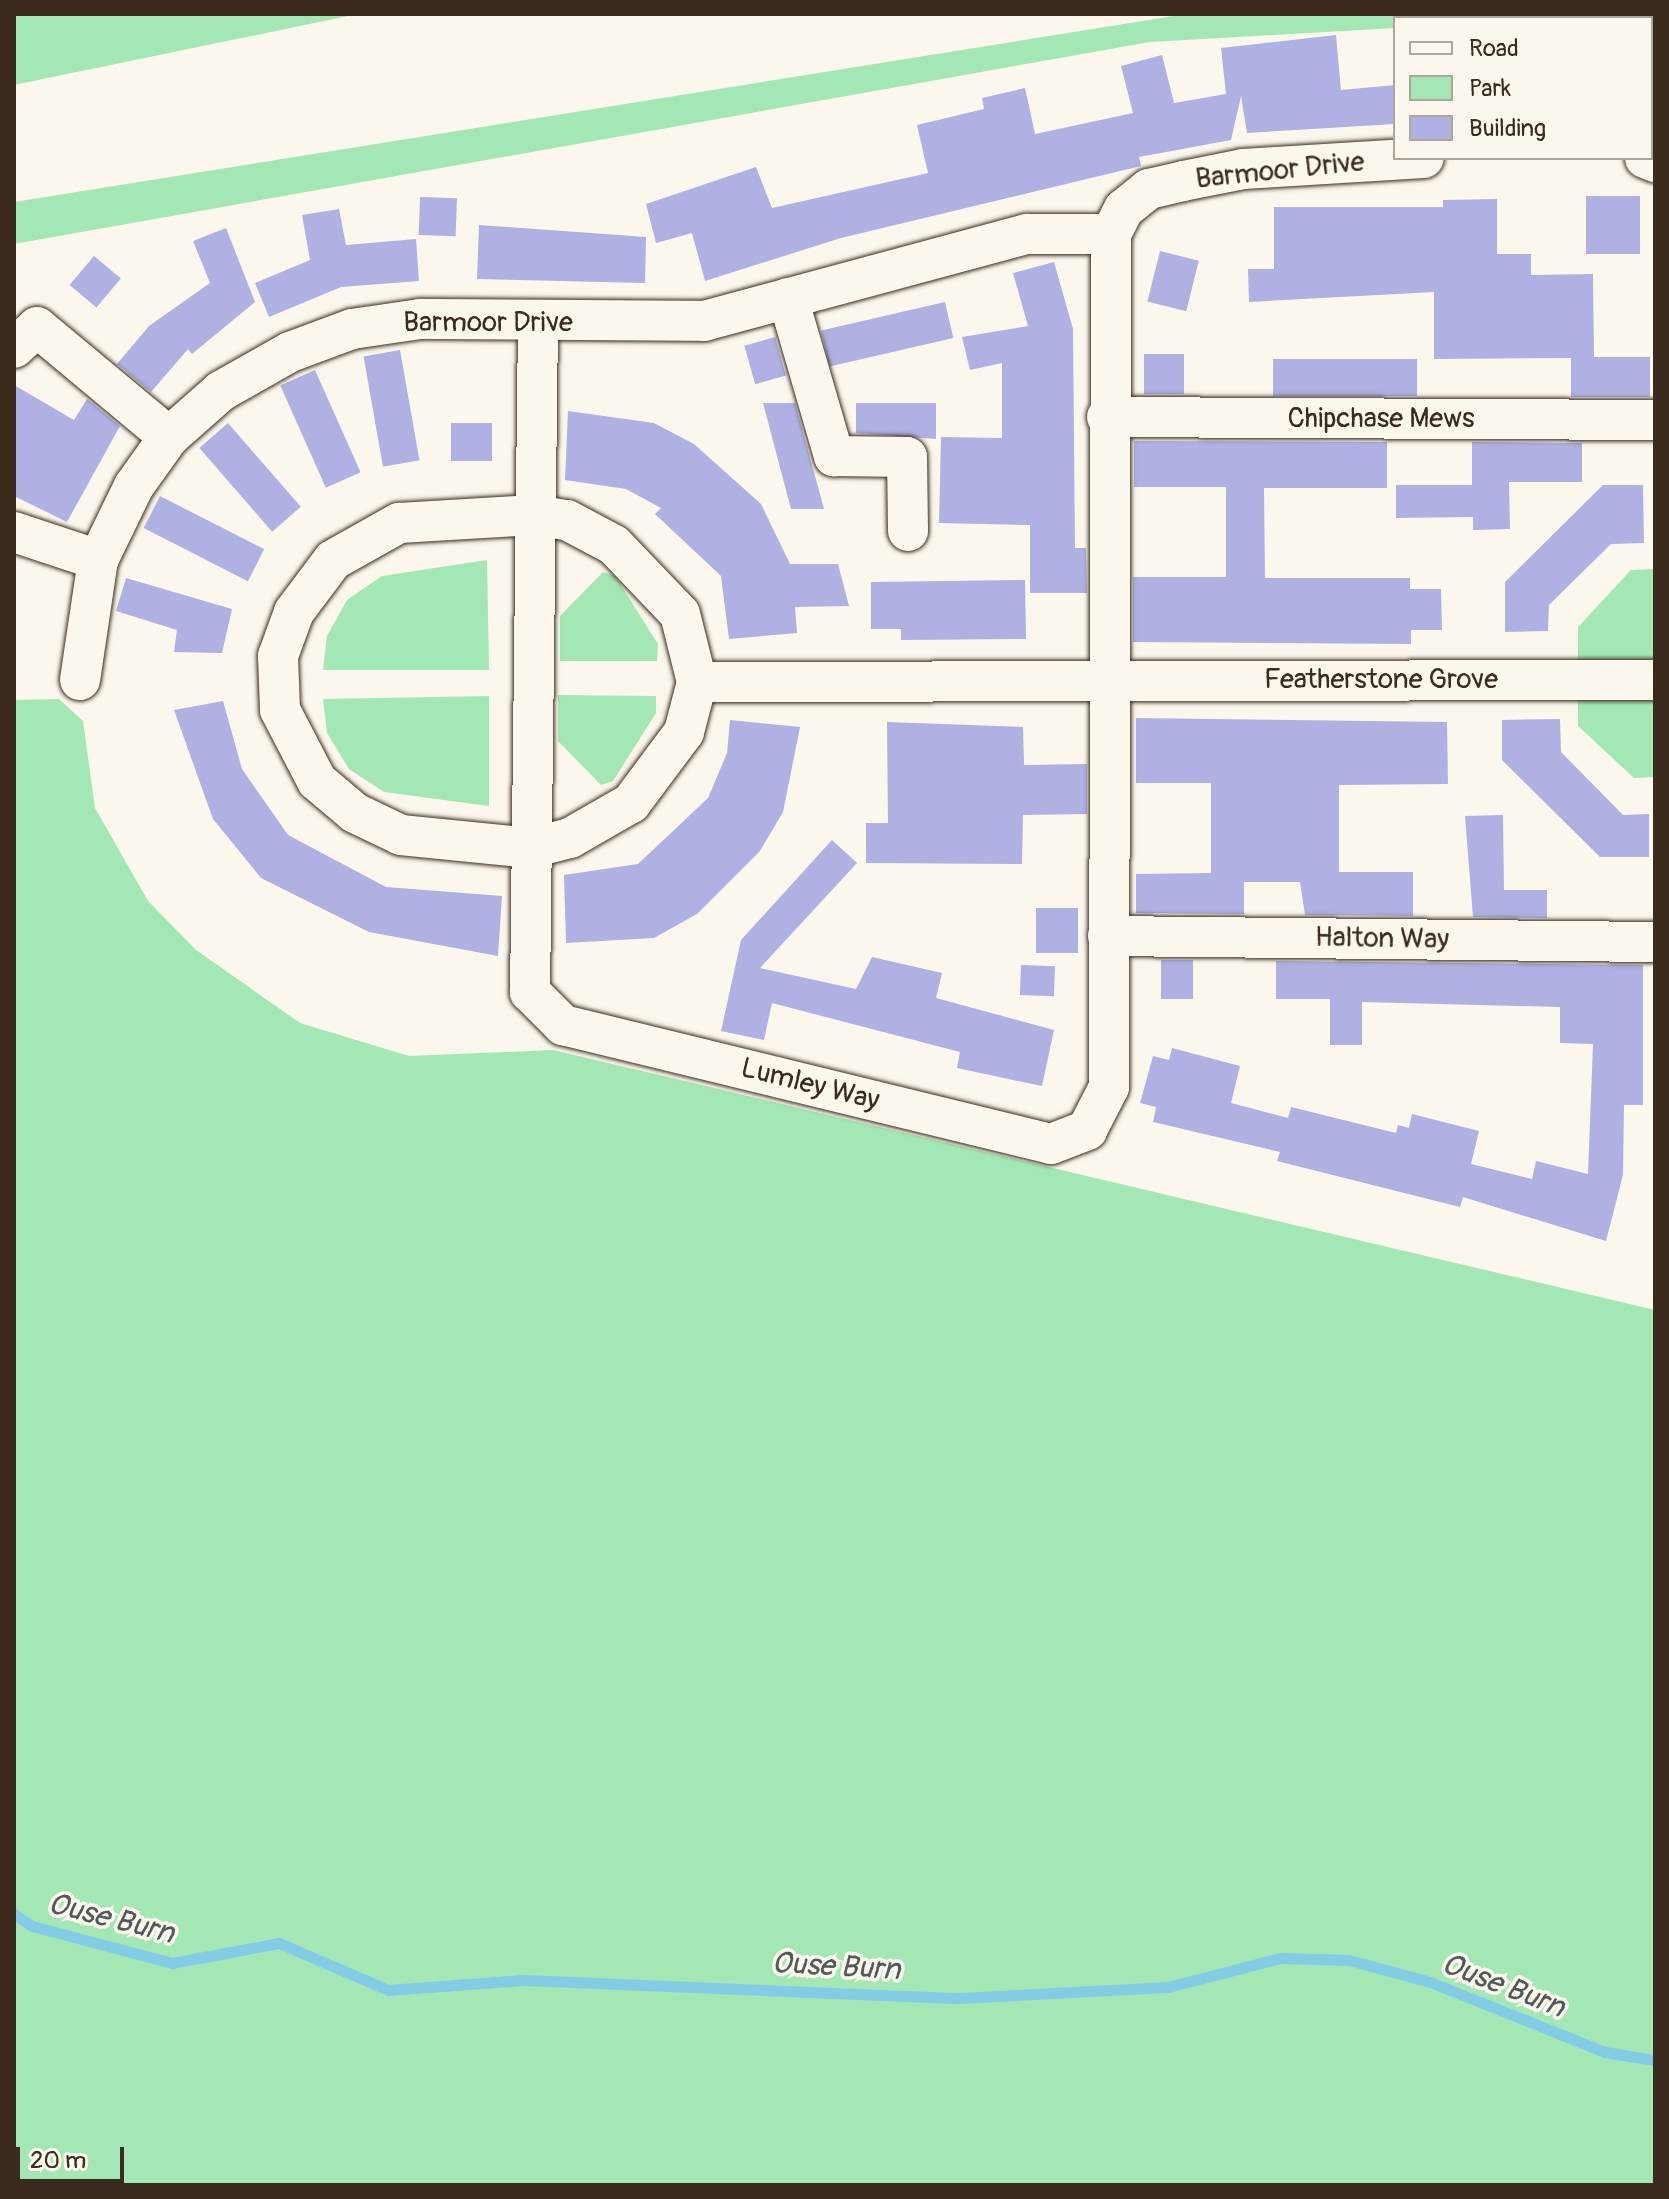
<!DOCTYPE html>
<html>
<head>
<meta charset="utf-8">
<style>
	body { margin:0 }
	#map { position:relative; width:1669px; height:2199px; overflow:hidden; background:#fbf7ec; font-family:Pangolin,sans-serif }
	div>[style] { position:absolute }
	.green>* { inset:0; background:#a3e8b4 }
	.stream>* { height:11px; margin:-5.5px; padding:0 5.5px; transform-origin:5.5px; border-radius:5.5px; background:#84cbe5 }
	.building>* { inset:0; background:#aeb1e2; transform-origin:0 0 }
	.roads { filter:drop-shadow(0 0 2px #3b2a1e) drop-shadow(0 0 2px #3b2a1e) }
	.minor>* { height:40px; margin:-20px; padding:0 20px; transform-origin:20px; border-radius:20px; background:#fbf7ec }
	span { translate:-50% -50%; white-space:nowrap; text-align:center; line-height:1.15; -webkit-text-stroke:7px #fbf7ec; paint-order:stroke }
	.street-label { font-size:28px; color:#3b2a1e }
	.water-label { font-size:30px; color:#515a5a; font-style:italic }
	.frame { position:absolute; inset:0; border:16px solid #3b2a1e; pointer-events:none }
	.legend { position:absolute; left:1393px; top:16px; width:260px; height:144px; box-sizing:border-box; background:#fbf7ec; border:2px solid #aea59a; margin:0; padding:10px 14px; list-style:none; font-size:24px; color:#3b2a1e }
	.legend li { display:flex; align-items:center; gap:16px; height:40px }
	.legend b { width:40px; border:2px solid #aea59a }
	.scale { position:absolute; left:16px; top:2147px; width:108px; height:36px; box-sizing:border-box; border:4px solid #3b2a1e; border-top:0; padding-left:10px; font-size:24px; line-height:28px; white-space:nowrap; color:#3b2a1e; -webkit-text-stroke:6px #fbf7ec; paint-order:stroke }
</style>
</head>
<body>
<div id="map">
	<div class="green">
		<i style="clip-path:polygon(14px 14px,358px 14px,14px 85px)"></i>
		<i style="clip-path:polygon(1186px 14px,1633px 14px,1395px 18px,1395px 28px,1150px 42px,14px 244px,14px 202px)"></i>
		<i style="clip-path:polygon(487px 560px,489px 670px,323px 670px,327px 636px,347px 600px,382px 576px)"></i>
		<i style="clip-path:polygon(1655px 569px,1655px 777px,1634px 778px,1578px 726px,1578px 627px,1631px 570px)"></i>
		<i style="clip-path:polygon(603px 572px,615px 576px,658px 644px,657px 661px,560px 661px,560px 616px)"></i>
		<i style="clip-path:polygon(558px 695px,656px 696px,656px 713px,613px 781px,601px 785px,558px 741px)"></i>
		<i style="clip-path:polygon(489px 696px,489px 806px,384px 792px,349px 769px,327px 733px,323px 699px)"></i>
		<i style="clip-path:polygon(59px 699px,83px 721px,95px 808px,148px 901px,196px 950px,300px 1023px,409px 1056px,553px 1050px,1655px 1310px,1655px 2185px,14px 2185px,14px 700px)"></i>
	</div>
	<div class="stream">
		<i style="left:14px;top:1914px;width:22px;rotate:34deg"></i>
		<i style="left:32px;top:1926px;width:145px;rotate:14.8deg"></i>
		<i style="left:172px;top:1963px;width:109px;rotate:-10.6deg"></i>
		<i style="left:279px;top:1943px;width:119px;rotate:23.3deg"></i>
		<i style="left:388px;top:1990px;width:136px;rotate:-4.2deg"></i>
		<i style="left:524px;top:1980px;width:435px;rotate:2.4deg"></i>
		<i style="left:959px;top:1998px;width:209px;rotate:-3deg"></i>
		<i style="left:1168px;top:1987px;width:116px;rotate:-14.5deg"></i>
		<i style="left:1280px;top:1958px;width:69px;rotate:1.7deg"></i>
		<i style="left:1349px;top:1960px;width:84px;rotate:15.2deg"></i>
		<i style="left:1430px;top:1982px;width:188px;rotate:21.8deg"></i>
		<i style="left:1605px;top:2052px;width:51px;rotate:9.1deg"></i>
	</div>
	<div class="building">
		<i style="clip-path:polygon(1336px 35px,1341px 90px,1395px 85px,1395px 124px,1247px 133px,1241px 96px,1231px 140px,1139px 157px,1141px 166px,841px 238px,705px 281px,692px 233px,656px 243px,646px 204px,756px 167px,772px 208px,928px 173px,917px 125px,984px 109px,982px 98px,1025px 88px,1035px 134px,1133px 113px,1121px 66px,1162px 55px,1174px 103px,1226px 94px,1221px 48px)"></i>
		<i style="left:1586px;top:196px;width:54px;height:58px"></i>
		<i style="left:420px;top:197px;width:37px;height:38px;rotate:2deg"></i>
		<i style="clip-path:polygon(1497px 199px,1497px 254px,1531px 254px,1531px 275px,1593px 274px,1594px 357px,1650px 357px,1650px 397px,1571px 397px,1571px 358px,1434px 359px,1434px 292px,1249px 302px,1248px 269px,1274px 269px,1274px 207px,1443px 207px,1443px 200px)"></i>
		<i style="clip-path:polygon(339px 209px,346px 245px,416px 239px,419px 281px,341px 287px,269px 317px,255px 283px,310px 260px,302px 215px)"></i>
		<i style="clip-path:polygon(479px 225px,646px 237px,645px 283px,477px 279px)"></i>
		<i style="clip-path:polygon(226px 228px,255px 302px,192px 354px,188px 349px,151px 392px,117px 364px,149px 326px,210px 283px,193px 241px)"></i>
		<i style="left:1160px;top:251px;width:40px;height:52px;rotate:14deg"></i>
		<i style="left:94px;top:256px;width:35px;height:38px;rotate:40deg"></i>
		<i style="clip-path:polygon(1054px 262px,1073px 329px,1075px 548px,1086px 548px,1087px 593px,1030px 593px,1030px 525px,939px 523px,941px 437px,1002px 438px,1002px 363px,970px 370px,962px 337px,1028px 326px,1013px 273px)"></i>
		<i style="left:945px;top:302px;width:37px;height:127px;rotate:77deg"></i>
		<i style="left:775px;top:337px;width:40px;height:32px;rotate:74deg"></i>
		<i style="left:400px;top:350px;width:112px;height:37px;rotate:80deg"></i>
		<i style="left:1144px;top:354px;width:40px;height:40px"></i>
		<i style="left:1417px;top:359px;width:37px;height:144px;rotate:90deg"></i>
		<i style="left:315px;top:370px;width:112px;height:38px;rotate:66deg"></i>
		<i style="clip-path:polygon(14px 385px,74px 420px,87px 399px,120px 426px,67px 522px,14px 496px)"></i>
		<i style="clip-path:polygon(763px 403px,795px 403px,824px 509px,791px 509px)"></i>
		<i style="clip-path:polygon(856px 403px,936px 403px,936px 439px,856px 433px)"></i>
		<i style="clip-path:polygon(568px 411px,654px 423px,694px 444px,761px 504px,790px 564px,838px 564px,849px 606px,795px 607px,797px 633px,729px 639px,721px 576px,655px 514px,661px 508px,626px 489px,565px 480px)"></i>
		<i style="left:228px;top:423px;width:111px;height:38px;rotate:49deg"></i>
		<i style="left:451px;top:423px;width:41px;height:38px"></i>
		<i style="clip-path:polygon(1134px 441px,1387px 442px,1387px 488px,1264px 488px,1265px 578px,1410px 578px,1410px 589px,1441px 589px,1442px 630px,1411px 630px,1411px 644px,1133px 642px,1133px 577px,1226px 577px,1226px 487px,1134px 487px)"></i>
		<i style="clip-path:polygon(1472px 442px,1582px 443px,1582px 482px,1509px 482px,1510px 529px,1473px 530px,1473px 517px,1396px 518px,1396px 485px,1472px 485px)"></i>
		<i style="clip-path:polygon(1603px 485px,1643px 485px,1644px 543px,1611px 544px,1549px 605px,1548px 631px,1505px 632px,1505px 582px)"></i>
		<i style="left:160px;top:496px;width:117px;height:36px;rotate:27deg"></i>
		<i style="clip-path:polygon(126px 578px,232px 609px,222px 653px,174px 652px,177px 630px,116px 611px)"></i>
		<i style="clip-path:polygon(1025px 580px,1026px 639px,901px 640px,901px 629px,871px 629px,871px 582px)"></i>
		<i style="clip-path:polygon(223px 701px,242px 769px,288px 835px,386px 887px,502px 896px,498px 956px,369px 932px,261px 878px,213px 819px,174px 710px)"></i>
		<i style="clip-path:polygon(1136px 718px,1447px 722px,1448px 784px,1339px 785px,1339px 872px,1413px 872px,1413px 916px,1305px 915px,1300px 882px,1244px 882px,1244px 914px,1136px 913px,1136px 874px,1211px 873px,1211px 783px,1136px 783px)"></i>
		<i style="clip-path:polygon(1560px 719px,1561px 752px,1623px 815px,1649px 814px,1649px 857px,1600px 857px,1502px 760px,1502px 720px)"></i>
		<i style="clip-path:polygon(730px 720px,800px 727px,783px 812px,760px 851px,697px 914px,654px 938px,566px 943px,564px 875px,638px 864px,708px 798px,727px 753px)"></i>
		<i style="clip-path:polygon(887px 722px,1023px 727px,1024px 765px,1087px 764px,1087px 814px,1023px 815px,1022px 864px,866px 863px,866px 823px,888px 823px)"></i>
		<i style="clip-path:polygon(1503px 815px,1504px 890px,1547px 890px,1547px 918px,1473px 917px,1465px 816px)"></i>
		<i style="clip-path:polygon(832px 840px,857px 863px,760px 968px,856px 989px,872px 957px,942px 973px,936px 998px,1054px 1030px,1042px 1086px,957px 1068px,960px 1052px,772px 1003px,764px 1040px,721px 1031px,741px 940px)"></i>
		<i style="left:1036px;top:908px;width:42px;height:45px"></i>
		<i style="left:1161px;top:960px;width:32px;height:39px"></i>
		<i style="clip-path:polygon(1276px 961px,1643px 965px,1643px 1105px,1624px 1105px,1623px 1175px,1606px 1241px,1463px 1197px,1460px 1207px,1277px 1161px,1280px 1152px,1153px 1122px,1156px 1107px,1140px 1103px,1153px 1056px,1169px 1060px,1172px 1048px,1240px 1066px,1231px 1103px,1288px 1118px,1291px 1107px,1396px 1133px,1398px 1125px,1409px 1128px,1412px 1114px,1479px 1131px,1471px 1164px,1532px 1179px,1536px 1161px,1588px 1174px,1593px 1044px,1560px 1043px,1560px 1007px,1362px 1002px,1362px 1045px,1330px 1045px,1330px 999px,1276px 999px)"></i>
		<i style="left:1021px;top:965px;width:34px;height:30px;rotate:2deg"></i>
	</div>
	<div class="roads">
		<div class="minor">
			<i style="left:1645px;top:158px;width:11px;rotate:22deg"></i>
			<i style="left:788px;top:298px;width:165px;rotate:73.8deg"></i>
			<i style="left:834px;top:456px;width:73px;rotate:0.8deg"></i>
			<i style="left:907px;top:457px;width:74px;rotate:89.2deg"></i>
			<i style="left:538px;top:322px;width:670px;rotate:90.68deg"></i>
			<i style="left:530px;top:992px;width:47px;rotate:45deg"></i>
			<i style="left:563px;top:1025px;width:502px;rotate:13.7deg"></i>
			<i style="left:1051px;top:1144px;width:39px;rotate:-21deg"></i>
			<i style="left:1087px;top:1130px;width:48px;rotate:-62.9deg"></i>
			<i style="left:1109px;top:1087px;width:853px;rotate:-89.87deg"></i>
			<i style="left:14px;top:348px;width:31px;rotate:-42deg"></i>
			<i style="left:37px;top:327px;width:172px;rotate:39.8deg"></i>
			<i style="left:1107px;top:417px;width:548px;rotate:0.31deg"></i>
			<i style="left:534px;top:515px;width:33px;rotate:9deg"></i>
			<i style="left:567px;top:520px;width:53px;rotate:28deg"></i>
			<i style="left:614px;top:545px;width:95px;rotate:46.3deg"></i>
			<i style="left:680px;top:614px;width:70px;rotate:76deg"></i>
			<i style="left:697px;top:682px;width:52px;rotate:104.6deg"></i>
			<i style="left:684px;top:732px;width:89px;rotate:126.7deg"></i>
			<i style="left:631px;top:803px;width:70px;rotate:150.2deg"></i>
			<i style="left:570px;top:838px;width:40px;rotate:165.6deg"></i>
			<i style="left:531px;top:848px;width:131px;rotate:-174.3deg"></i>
			<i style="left:401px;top:835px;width:51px;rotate:-154.4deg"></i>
			<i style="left:355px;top:813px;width:50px;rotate:-139.9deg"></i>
			<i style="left:317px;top:781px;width:80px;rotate:-117.5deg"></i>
			<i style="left:280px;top:710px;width:54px;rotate:-92.1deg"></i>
			<i style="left:278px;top:656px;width:47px;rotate:-70deg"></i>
			<i style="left:294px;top:612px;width:65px;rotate:-53.1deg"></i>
			<i style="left:333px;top:560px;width:76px;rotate:-29.3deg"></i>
			<i style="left:399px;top:523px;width:135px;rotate:-3.4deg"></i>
			<i style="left:14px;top:532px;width:89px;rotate:18.4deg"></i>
			<i style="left:80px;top:680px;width:121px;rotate:-81.5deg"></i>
			<i style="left:98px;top:560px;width:82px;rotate:-64.1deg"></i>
			<i style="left:134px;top:486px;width:60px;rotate:-54.5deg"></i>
			<i style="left:169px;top:437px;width:69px;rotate:-41.5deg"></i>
			<i style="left:221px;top:391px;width:79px;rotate:-29.5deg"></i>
			<i style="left:290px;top:352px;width:66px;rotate:-20.4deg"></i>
			<i style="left:352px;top:329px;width:69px;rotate:-8.4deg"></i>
			<i style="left:420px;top:319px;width:284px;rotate:0.4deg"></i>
			<i style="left:704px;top:321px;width:335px;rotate:-15.1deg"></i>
			<i style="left:1027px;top:234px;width:84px"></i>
			<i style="left:1111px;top:234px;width:28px;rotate:-63deg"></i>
			<i style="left:1124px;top:209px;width:32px;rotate:-39deg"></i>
			<i style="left:1149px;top:189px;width:35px;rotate:-13deg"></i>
			<i style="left:1183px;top:181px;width:61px;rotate:-11.3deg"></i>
			<i style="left:1243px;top:169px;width:181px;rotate:-3.5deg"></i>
			<i style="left:697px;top:682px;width:958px;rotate:-0.12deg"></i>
			<i style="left:1108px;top:936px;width:547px;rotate:0.63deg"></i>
		</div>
	</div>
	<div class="street-label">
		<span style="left:1280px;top:171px;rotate:-6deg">Barmoor Drive</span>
		<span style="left:488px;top:323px">Barmoor Drive</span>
		<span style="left:1381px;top:419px">Chipchase Mews</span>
		<span style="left:1381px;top:680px">Featherstone Grove</span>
		<span style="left:1382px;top:939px;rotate:1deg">Halton Way</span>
		<span style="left:810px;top:1085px;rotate:14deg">Lumley Way</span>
	</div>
	<div class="water-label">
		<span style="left:111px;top:1919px;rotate:14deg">Ouse Burn</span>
		<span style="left:836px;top:1967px;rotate:3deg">Ouse Burn</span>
		<span style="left:1503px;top:1986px;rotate:21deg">Ouse Burn</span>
	</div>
	<div class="frame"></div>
	<ul class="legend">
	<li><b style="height:10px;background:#fbf7ec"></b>Road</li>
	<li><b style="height:22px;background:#a3e8b4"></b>Park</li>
	<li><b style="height:22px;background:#aeb1e2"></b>Building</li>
	</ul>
	<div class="scale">20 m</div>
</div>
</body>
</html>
